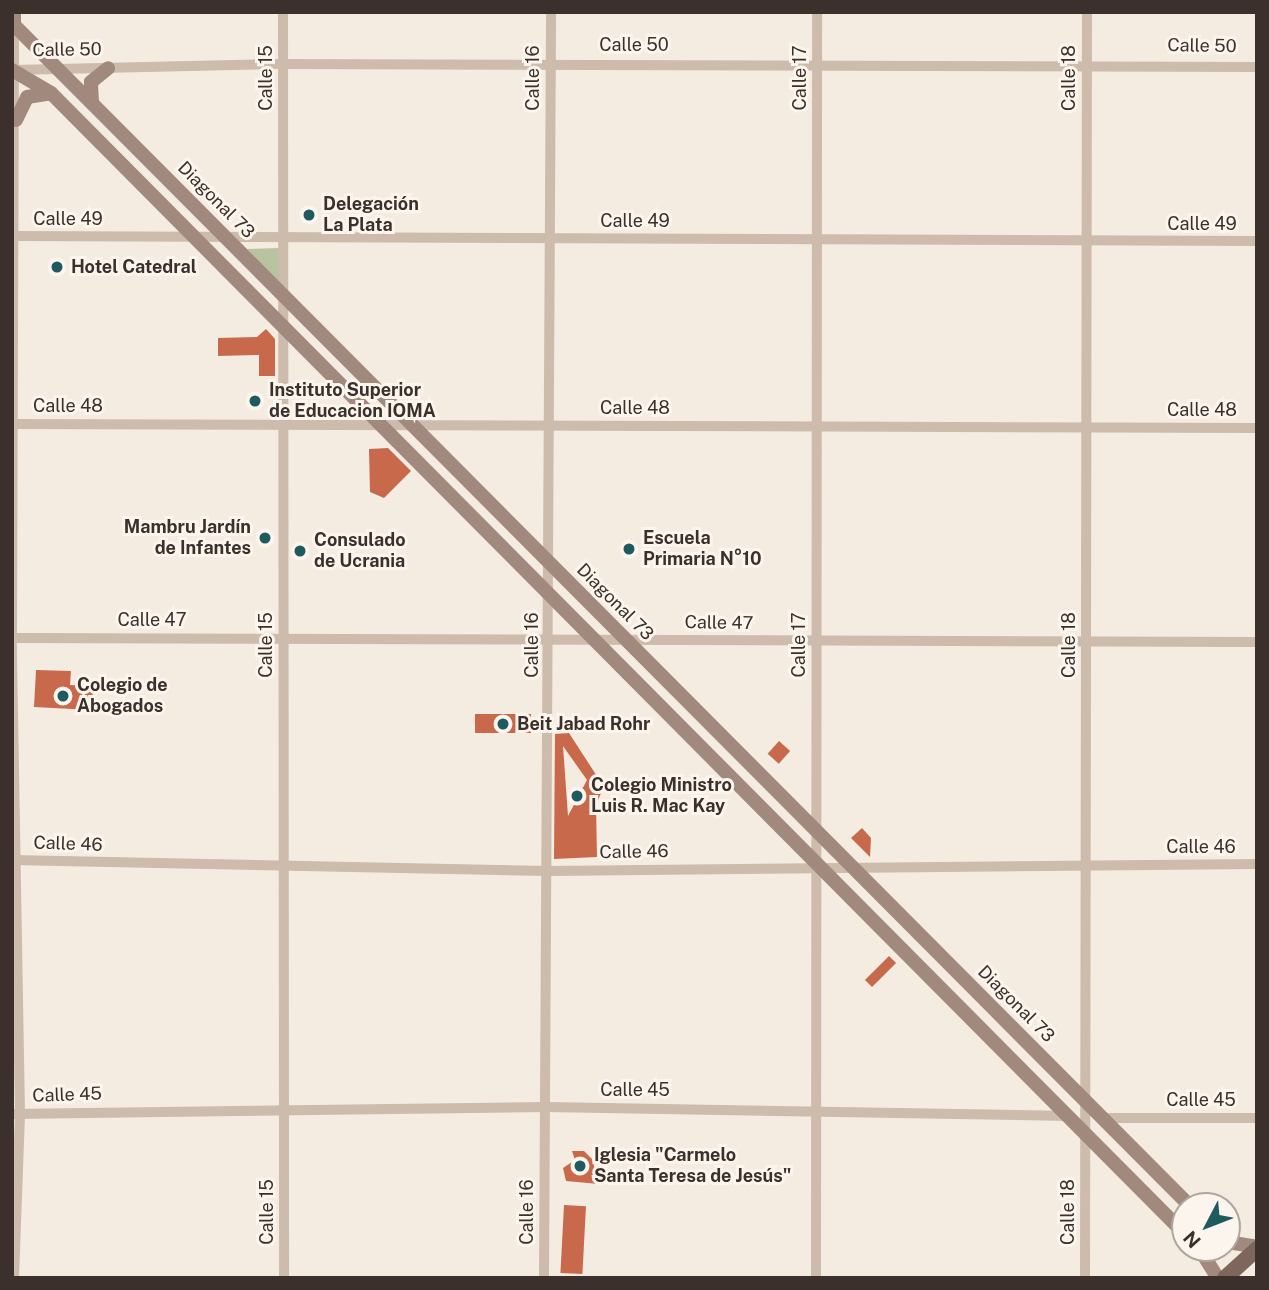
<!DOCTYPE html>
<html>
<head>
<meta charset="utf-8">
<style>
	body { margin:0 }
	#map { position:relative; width:1269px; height:1290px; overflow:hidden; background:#f4ebe1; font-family:"Public Sans",sans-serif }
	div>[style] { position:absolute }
	.green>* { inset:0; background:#b8c4a0 }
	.building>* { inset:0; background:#c8694b; transform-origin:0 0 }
	.minor>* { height:10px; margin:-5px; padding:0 5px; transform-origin:5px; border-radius:5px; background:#cdbbac }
	.secondary>* { height:14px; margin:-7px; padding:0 7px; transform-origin:7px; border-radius:7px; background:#a18a7d }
	.primary>* { height:16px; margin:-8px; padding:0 8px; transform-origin:8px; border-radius:8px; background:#7d675c }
	.dots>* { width:19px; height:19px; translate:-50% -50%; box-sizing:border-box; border:4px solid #fbf5ee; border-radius:50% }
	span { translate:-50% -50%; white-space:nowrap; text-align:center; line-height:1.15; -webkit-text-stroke:6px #fbf5ee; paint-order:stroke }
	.street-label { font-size:18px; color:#3b302b }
	.poi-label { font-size:18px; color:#3b302b; font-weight:700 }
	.left { translate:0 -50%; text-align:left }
	.right { translate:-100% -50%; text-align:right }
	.frame { position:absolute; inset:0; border:14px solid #3b302b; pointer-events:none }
	.north { position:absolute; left:1171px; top:1192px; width:70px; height:70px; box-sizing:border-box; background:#fbf5ee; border:2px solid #aea6a0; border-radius:50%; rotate:228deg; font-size:19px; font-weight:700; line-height:28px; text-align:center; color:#3b302b }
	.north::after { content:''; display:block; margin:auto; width:24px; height:32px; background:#1f5a5e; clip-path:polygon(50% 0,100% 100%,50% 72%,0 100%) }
</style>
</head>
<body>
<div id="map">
	<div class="green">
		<i style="clip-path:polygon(281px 248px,280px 284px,247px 249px)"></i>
	</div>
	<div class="building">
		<i style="clip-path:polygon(266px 329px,275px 339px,275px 376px,259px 376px,259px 355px,218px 356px,218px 338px,257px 337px)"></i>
		<i style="clip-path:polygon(388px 448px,411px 471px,384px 498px,370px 492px,369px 449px)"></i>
		<i style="clip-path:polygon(36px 670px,71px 671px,70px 685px,93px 686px,92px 710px,34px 707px)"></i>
		<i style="left:475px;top:714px;width:56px;height:19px"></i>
		<i style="clip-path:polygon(evenodd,569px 733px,604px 787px,596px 804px,597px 857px,554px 859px,555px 734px,569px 733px,563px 746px,587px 780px,568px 816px,563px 746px)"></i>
		<i style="left:779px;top:741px;width:15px;height:17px;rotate:42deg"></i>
		<i style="clip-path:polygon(862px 828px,871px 838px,870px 857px,851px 838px)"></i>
		<i style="left:889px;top:956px;width:10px;height:34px;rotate:45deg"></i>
		<i style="clip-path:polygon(572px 1151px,584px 1151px,592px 1159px,599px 1184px,566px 1181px,563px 1168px,575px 1160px)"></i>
		<i style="left:564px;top:1205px;width:22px;height:68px;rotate:3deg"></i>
	</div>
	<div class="minor">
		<i style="left:283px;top:12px;width:1266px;rotate:89.95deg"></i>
		<i style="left:13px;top:70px;width:270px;rotate:-1.3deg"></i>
		<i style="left:283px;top:64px;width:974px;rotate:0.18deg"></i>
		<i style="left:12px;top:236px;width:1245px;rotate:0.23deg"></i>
		<i style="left:12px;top:424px;width:1245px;rotate:0.18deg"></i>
		<i style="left:12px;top:638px;width:1245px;rotate:0.18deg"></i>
		<i style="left:12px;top:860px;width:536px;rotate:1.18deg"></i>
		<i style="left:548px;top:871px;width:709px;rotate:-0.57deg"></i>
		<i style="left:12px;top:1114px;width:534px;rotate:-0.75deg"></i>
		<i style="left:546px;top:1107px;width:524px;rotate:0.98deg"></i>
		<i style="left:1100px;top:1118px;width:157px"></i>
		<i style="left:14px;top:1278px;width:164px;rotate:-87.9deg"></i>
		<i style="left:20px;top:1114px;width:476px;rotate:-91deg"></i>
		<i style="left:12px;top:638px;width:613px;rotate:-89.81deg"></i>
		<i style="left:544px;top:1278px;width:1266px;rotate:-89.68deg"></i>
		<i style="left:816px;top:1278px;width:1266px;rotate:-89.95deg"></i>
		<i style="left:1085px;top:1278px;width:1266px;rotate:-89.91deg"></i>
	</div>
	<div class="secondary">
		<i style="left:14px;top:12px;width:13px;rotate:90deg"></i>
		<i style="left:14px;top:25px;width:1667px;rotate:45.12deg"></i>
		<i style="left:12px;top:70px;width:45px;rotate:30.5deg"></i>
		<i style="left:51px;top:93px;width:1609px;rotate:45.18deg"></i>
		<i style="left:92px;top:103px;width:21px;rotate:-93deg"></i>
		<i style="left:91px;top:82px;width:22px;rotate:-39deg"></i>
		<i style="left:16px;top:120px;width:25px;rotate:-64deg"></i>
		<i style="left:27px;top:97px;width:24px;rotate:-9deg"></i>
		<i style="left:1227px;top:1242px;width:30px;rotate:9deg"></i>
		<i style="left:1199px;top:1248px;width:36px;rotate:58deg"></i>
	</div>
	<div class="primary">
		<i style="left:1225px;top:1278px;width:43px;rotate:-42.2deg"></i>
	</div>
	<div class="dots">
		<i style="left:309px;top:215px;background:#1f5a5e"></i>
		<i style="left:57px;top:267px;background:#1f5a5e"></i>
		<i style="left:255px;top:401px;background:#1f5a5e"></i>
		<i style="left:265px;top:538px;background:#1f5a5e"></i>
		<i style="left:629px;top:549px;background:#1f5a5e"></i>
		<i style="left:300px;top:551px;background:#1f5a5e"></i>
		<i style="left:63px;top:696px;background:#1f5a5e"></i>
		<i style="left:503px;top:724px;background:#1f5a5e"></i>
		<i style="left:577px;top:796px;background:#1f5a5e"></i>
		<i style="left:580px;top:1166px;background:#1f5a5e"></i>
	</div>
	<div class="street-label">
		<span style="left:634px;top:45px">Calle 50</span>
		<span style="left:1202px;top:46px;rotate:1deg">Calle 50</span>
		<span style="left:67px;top:50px;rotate:-1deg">Calle 50</span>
		<span style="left:266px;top:78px;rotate:-90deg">Calle 15</span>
		<span style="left:533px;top:78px;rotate:-90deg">Calle 16</span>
		<span style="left:800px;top:78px;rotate:-90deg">Calle 17</span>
		<span style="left:1069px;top:78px;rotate:-90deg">Calle 18</span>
		<span style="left:216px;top:200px;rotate:45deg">Diagonal 73</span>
		<span style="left:68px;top:219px">Calle 49</span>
		<span style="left:635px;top:221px">Calle 49</span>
		<span style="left:1202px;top:224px">Calle 49</span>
		<span style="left:68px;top:406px">Calle 48</span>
		<span style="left:635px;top:408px">Calle 48</span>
		<span style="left:1202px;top:410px">Calle 48</span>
		<span style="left:615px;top:602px;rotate:45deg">Diagonal 73</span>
		<span style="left:152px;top:620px">Calle 47</span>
		<span style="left:719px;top:623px;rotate:1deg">Calle 47</span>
		<span style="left:266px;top:645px;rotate:-90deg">Calle 15</span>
		<span style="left:532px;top:645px;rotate:-90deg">Calle 16</span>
		<span style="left:799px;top:645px;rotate:-90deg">Calle 17</span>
		<span style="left:1069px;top:645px;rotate:-90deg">Calle 18</span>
		<span style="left:68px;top:844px;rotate:2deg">Calle 46</span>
		<span style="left:1201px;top:847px">Calle 46</span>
		<span style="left:634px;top:852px;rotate:-1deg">Calle 46</span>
		<span style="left:1016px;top:1004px;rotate:45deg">Diagonal 73</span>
		<span style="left:635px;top:1090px">Calle 45</span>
		<span style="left:67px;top:1095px;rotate:-2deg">Calle 45</span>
		<span style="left:1201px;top:1100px">Calle 45</span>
		<span style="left:267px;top:1212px;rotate:-90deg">Calle 15</span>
		<span style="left:527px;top:1212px;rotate:-90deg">Calle 16</span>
		<span style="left:1068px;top:1212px;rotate:-90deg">Calle 18</span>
	</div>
	<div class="poi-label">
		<span class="left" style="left:323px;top:215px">Delegación<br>La Plata</span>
		<span class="left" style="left:71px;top:267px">Hotel Catedral</span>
		<span class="left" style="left:269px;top:401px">Instituto Superior<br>de Educacion IOMA</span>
		<span class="right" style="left:251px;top:538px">Mambru Jardín<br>de Infantes</span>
		<span class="left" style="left:643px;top:549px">Escuela<br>Primaria N°10</span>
		<span class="left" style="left:314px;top:551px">Consulado<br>de Ucrania</span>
		<span class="left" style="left:77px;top:696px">Colegio de<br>Abogados</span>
		<span class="left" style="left:517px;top:724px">Beit Jabad Rohr</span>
		<span class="left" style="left:591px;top:796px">Colegio Ministro<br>Luis R. Mac Kay</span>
		<span class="left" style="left:594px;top:1166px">Iglesia "Carmelo<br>Santa Teresa de Jesús"</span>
	</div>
	<div class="frame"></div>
	<div class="north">N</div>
</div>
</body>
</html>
